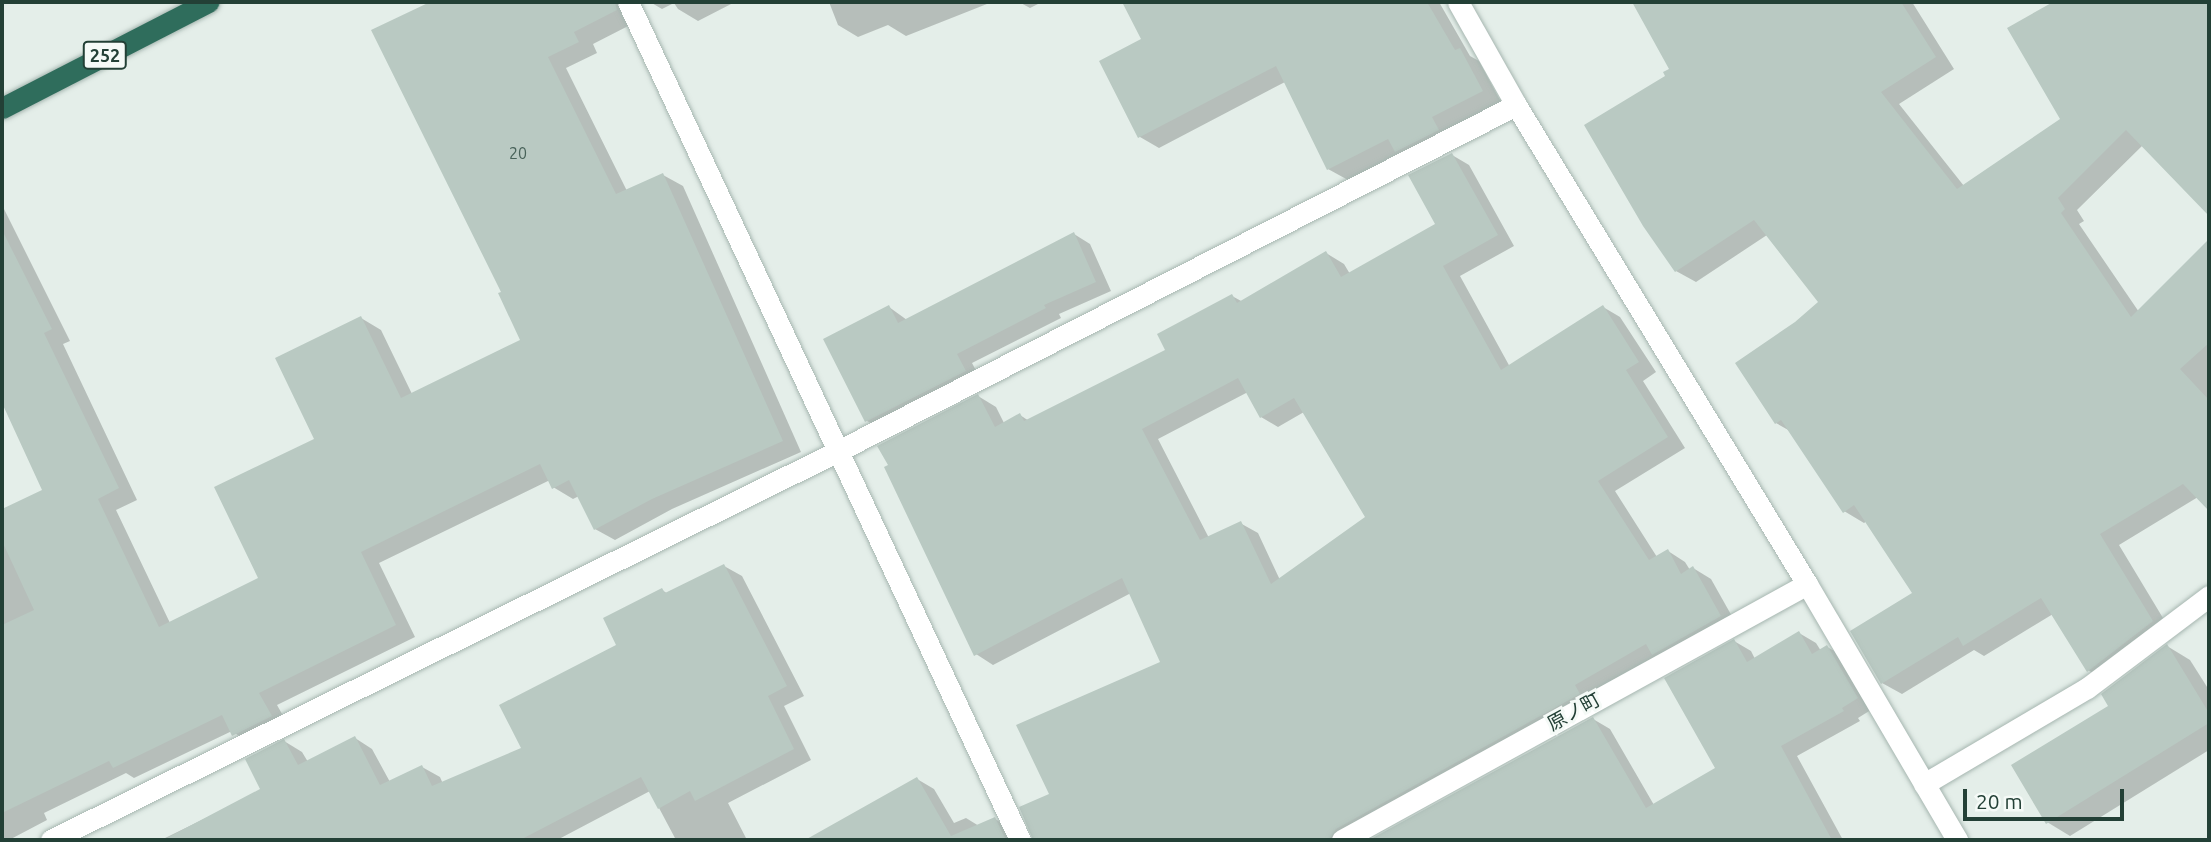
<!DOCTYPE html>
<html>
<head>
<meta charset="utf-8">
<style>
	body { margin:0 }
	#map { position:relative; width:2211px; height:842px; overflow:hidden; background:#e4eee9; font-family:Ubuntu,"Noto Sans JP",sans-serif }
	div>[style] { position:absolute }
	.shadow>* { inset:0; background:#0003 }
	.building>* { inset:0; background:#b9c9c2 }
	.roads { filter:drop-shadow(0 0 2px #a6b6b0) drop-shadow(0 0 2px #a6b6b0) }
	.street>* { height:21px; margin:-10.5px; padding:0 10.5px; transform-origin:10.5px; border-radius:10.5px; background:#fff }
	.highway>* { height:21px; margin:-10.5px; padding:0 10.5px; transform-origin:10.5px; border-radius:10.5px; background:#2f6d5c }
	span { translate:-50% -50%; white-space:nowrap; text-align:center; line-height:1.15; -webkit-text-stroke:6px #f5faf7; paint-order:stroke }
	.number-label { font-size:16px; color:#486259 }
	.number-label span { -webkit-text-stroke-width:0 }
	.shield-label span { padding:2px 5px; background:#f5faf7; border:2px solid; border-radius:5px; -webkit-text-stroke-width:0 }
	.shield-label { font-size:18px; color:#234036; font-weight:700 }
	.street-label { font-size:19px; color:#234036 }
	.frame { position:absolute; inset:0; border:4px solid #234036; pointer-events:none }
	.scale { position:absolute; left:1963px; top:789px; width:161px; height:32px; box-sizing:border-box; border:4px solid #234036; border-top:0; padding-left:9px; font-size:21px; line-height:24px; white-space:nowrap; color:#234036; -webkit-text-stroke:5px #f5faf7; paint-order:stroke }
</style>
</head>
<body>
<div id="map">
	<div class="shadow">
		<i style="clip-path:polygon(434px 2px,641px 2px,634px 12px,636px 22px,593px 44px,597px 53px,566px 68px,627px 191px,663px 175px,683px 186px,801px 452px,672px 509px,615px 540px,595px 529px,579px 496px,573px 499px,553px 487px,550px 480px,379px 563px,415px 637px,277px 705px,290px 728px,253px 746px,232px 731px,134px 778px,126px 773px,44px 813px,47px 820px,9px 840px,2px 840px,2px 511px,44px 490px,2px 399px,2px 205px,70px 341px,63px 344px,137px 500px,116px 510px,170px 623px,260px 579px,361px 318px,381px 330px,412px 394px,523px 341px,504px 292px,373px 30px)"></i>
		<i style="clip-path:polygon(650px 2px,735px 2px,698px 21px,678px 9px,674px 3px,662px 9px)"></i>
		<i style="clip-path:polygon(829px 2px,992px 2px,906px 36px,888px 25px,858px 37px,838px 25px)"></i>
		<i style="clip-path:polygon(1019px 2px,1042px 2px,1030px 8px)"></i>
		<i style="clip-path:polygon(1124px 2px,1439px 2px,1470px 56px,1479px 61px,1501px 102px,1348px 180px,1328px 169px,1285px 82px,1159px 148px,1140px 137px,1143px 40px)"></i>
		<i style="clip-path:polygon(1634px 2px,1912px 2px,1954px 69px,1899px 104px,1964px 186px,2062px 119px,2010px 29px,2056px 2px,2209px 2px,2209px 213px,2143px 145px,2077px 210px,2084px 221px,2079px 224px,2139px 312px,2209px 242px,2209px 508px,2198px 497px,2119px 545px,2172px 633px,2107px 682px,2088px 670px,2053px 614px,1984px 656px,1974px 650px,1902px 694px,1882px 683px,1915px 593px,1867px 521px,1864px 523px,1844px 511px,1790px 431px,1776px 423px,1796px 323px,1820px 302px,1767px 235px,1696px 282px,1676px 271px,1667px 76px,1671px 69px)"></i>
		<i style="clip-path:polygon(evenodd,1452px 155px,1469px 165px,1514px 246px,1460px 276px,1510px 367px,1603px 307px,1620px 317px,1656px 372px,1643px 381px,1685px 448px,1615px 491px,1657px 557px,1668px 551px,1685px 562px,1690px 570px,1693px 568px,1711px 579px,1738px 627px,1552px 729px,1329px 840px,1183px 840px,1181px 835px,1169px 840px,1035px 840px,1021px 808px,1051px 795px,1162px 663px,1131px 593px,993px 665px,976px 654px,978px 396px,996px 407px,1004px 423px,1020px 415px,1029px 421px,1168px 351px,1232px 296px,1243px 302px,1326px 253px,1344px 264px,1350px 274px,1437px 225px,1452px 155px,1248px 392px,1261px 417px,1278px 427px,1304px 412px,1367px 518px,1280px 580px,1258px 533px,1240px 523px,1209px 538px,1158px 439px,1248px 392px)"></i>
		<i style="clip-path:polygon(1074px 234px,1090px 244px,1111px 291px,1059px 314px,1061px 318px,972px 363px,981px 380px,883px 430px,867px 421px,889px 307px,907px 320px)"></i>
		<i style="clip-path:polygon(724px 566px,742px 576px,804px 696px,784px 706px,811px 760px,728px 803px,747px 840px,676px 840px,650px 791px,557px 840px,161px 840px,263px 790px,284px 741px,302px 752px,308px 762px,355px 738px,372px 749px,390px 782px,422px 767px,440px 777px,443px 784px,524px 749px,618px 646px,662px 590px,668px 594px)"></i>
		<i style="clip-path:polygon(1799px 633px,1816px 643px,1821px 651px,1827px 647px,1844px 656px,1874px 708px,1858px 718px,1860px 721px,1797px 756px,1843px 840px,1447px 840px,1563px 769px,1593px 719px,1610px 729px,1654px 805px,1717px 769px,1734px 641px,1751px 651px,1755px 659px)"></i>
		<i style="clip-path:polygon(2167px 646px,2190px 660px,2209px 690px,2209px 750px,2070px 836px,2047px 822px,2110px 707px)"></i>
		<i style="clip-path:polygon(917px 779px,934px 789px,954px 823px,966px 818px,979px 826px,995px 819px,1012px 829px,1018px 840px,808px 840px)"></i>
	</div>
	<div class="building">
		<i style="clip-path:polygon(430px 2px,615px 2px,617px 10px,574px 32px,579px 42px,548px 57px,616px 194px,663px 173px,783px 441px,652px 499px,594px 530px,569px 480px,552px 489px,540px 464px,361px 552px,396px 625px,259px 693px,272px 716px,232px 736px,222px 715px,113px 768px,109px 761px,2px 813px,2px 625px,34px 610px,2px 541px,2px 509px,42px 490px,2px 403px,2px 230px,52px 329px,44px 333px,119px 488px,98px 499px,159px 627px,258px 578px,214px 487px,314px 439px,275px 358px,361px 316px,401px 398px,520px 340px,498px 293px,501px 292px,371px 30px)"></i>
		<i style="clip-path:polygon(1122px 2px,1427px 2px,1455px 50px,1460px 48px,1483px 91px,1432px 117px,1439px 130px,1395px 152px,1388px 139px,1327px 170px,1276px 66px,1138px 138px,1099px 61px,1141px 39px)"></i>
		<i style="clip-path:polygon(1632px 2px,1901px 2px,1936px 57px,1881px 92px,1957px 189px,2060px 119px,2007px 28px,2053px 2px,2209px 2px,2209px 216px,2126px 130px,2058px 198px,2065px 209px,2061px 213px,2131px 317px,2209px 239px,2209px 343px,2180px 369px,2209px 400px,2209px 511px,2183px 484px,2100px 534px,2153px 621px,2087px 672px,2041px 598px,1963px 646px,1958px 637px,1881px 684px,1850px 631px,1912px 593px,1854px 505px,1843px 513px,1781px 420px,1775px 424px,1735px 363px,1795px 322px,1818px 302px,1754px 220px,1675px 272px,1643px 226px,1584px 125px,1665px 76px,1663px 72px,1669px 69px)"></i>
		<i style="clip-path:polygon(evenodd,1452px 153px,1498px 235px,1443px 266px,1501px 370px,1603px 305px,1639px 362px,1626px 370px,1668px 437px,1598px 481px,1649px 560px,1668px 549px,1681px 574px,1693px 566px,1721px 616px,1652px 655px,1646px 644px,1575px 685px,1580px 694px,1336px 829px,1329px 840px,1033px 840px,1019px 807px,1049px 794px,1016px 725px,1160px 662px,1122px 578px,974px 656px,884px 467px,888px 465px,877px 446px,978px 394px,995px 427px,1020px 413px,1024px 421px,1165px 350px,1157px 334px,1232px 294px,1237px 303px,1326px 251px,1341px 277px,1435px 224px,1408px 175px,1452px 153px,1238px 378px,1260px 418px,1294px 398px,1365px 517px,1271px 584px,1241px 521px,1200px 540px,1142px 429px,1238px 378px)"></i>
		<i style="clip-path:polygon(1074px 232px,1096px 282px,1044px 305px,1046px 308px,957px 354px,966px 371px,865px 422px,823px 339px,889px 305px,898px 323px)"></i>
		<i style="clip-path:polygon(724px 564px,787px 686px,768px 696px,794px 749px,695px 801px,690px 791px,658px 809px,641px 777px,520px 840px,163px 840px,260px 789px,245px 759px,284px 739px,298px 765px,355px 736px,380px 785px,422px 765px,432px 786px,521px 748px,499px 705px,616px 645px,603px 618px,662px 588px,665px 593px)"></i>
		<i style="clip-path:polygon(1799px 631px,1812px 654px,1827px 645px,1858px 698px,1842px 708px,1844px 711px,1781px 746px,1832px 840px,1369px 840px,1593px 717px,1646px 808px,1715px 768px,1664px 678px,1734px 639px,1747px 662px)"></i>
		<i style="clip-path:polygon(2167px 644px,2209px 713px,2209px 723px,2046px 824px,2011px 765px,2108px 706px,2101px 694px)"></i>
		<i style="clip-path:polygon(917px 777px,951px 836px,995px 817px,1006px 840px,805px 840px)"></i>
	</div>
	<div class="roads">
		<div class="street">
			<i style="left:628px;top:2px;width:925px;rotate:64.93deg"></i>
			<i style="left:1458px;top:2px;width:118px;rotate:60.6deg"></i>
			<i style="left:1516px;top:105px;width:560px;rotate:58.72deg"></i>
			<i style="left:1807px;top:584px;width:297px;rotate:59.6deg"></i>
			<i style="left:1924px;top:784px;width:189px;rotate:-30.5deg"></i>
			<i style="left:2087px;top:688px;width:153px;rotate:-37deg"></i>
			<i style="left:51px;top:840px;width:878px;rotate:-26.3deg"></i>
			<i style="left:838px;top:451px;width:761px;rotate:-27.04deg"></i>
			<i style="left:1342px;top:840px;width:531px;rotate:-28.83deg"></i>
		</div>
		<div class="highway">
			<i style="left:2px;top:108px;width:232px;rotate:-27.2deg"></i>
		</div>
	</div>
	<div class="number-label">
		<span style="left:518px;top:153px">20</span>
	</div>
	<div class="shield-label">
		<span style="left:105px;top:55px">252</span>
	</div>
	<div class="street-label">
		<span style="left:1574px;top:712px;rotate:-29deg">原ノ町</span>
	</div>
	<div class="frame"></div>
	<div class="scale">20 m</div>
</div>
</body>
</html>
